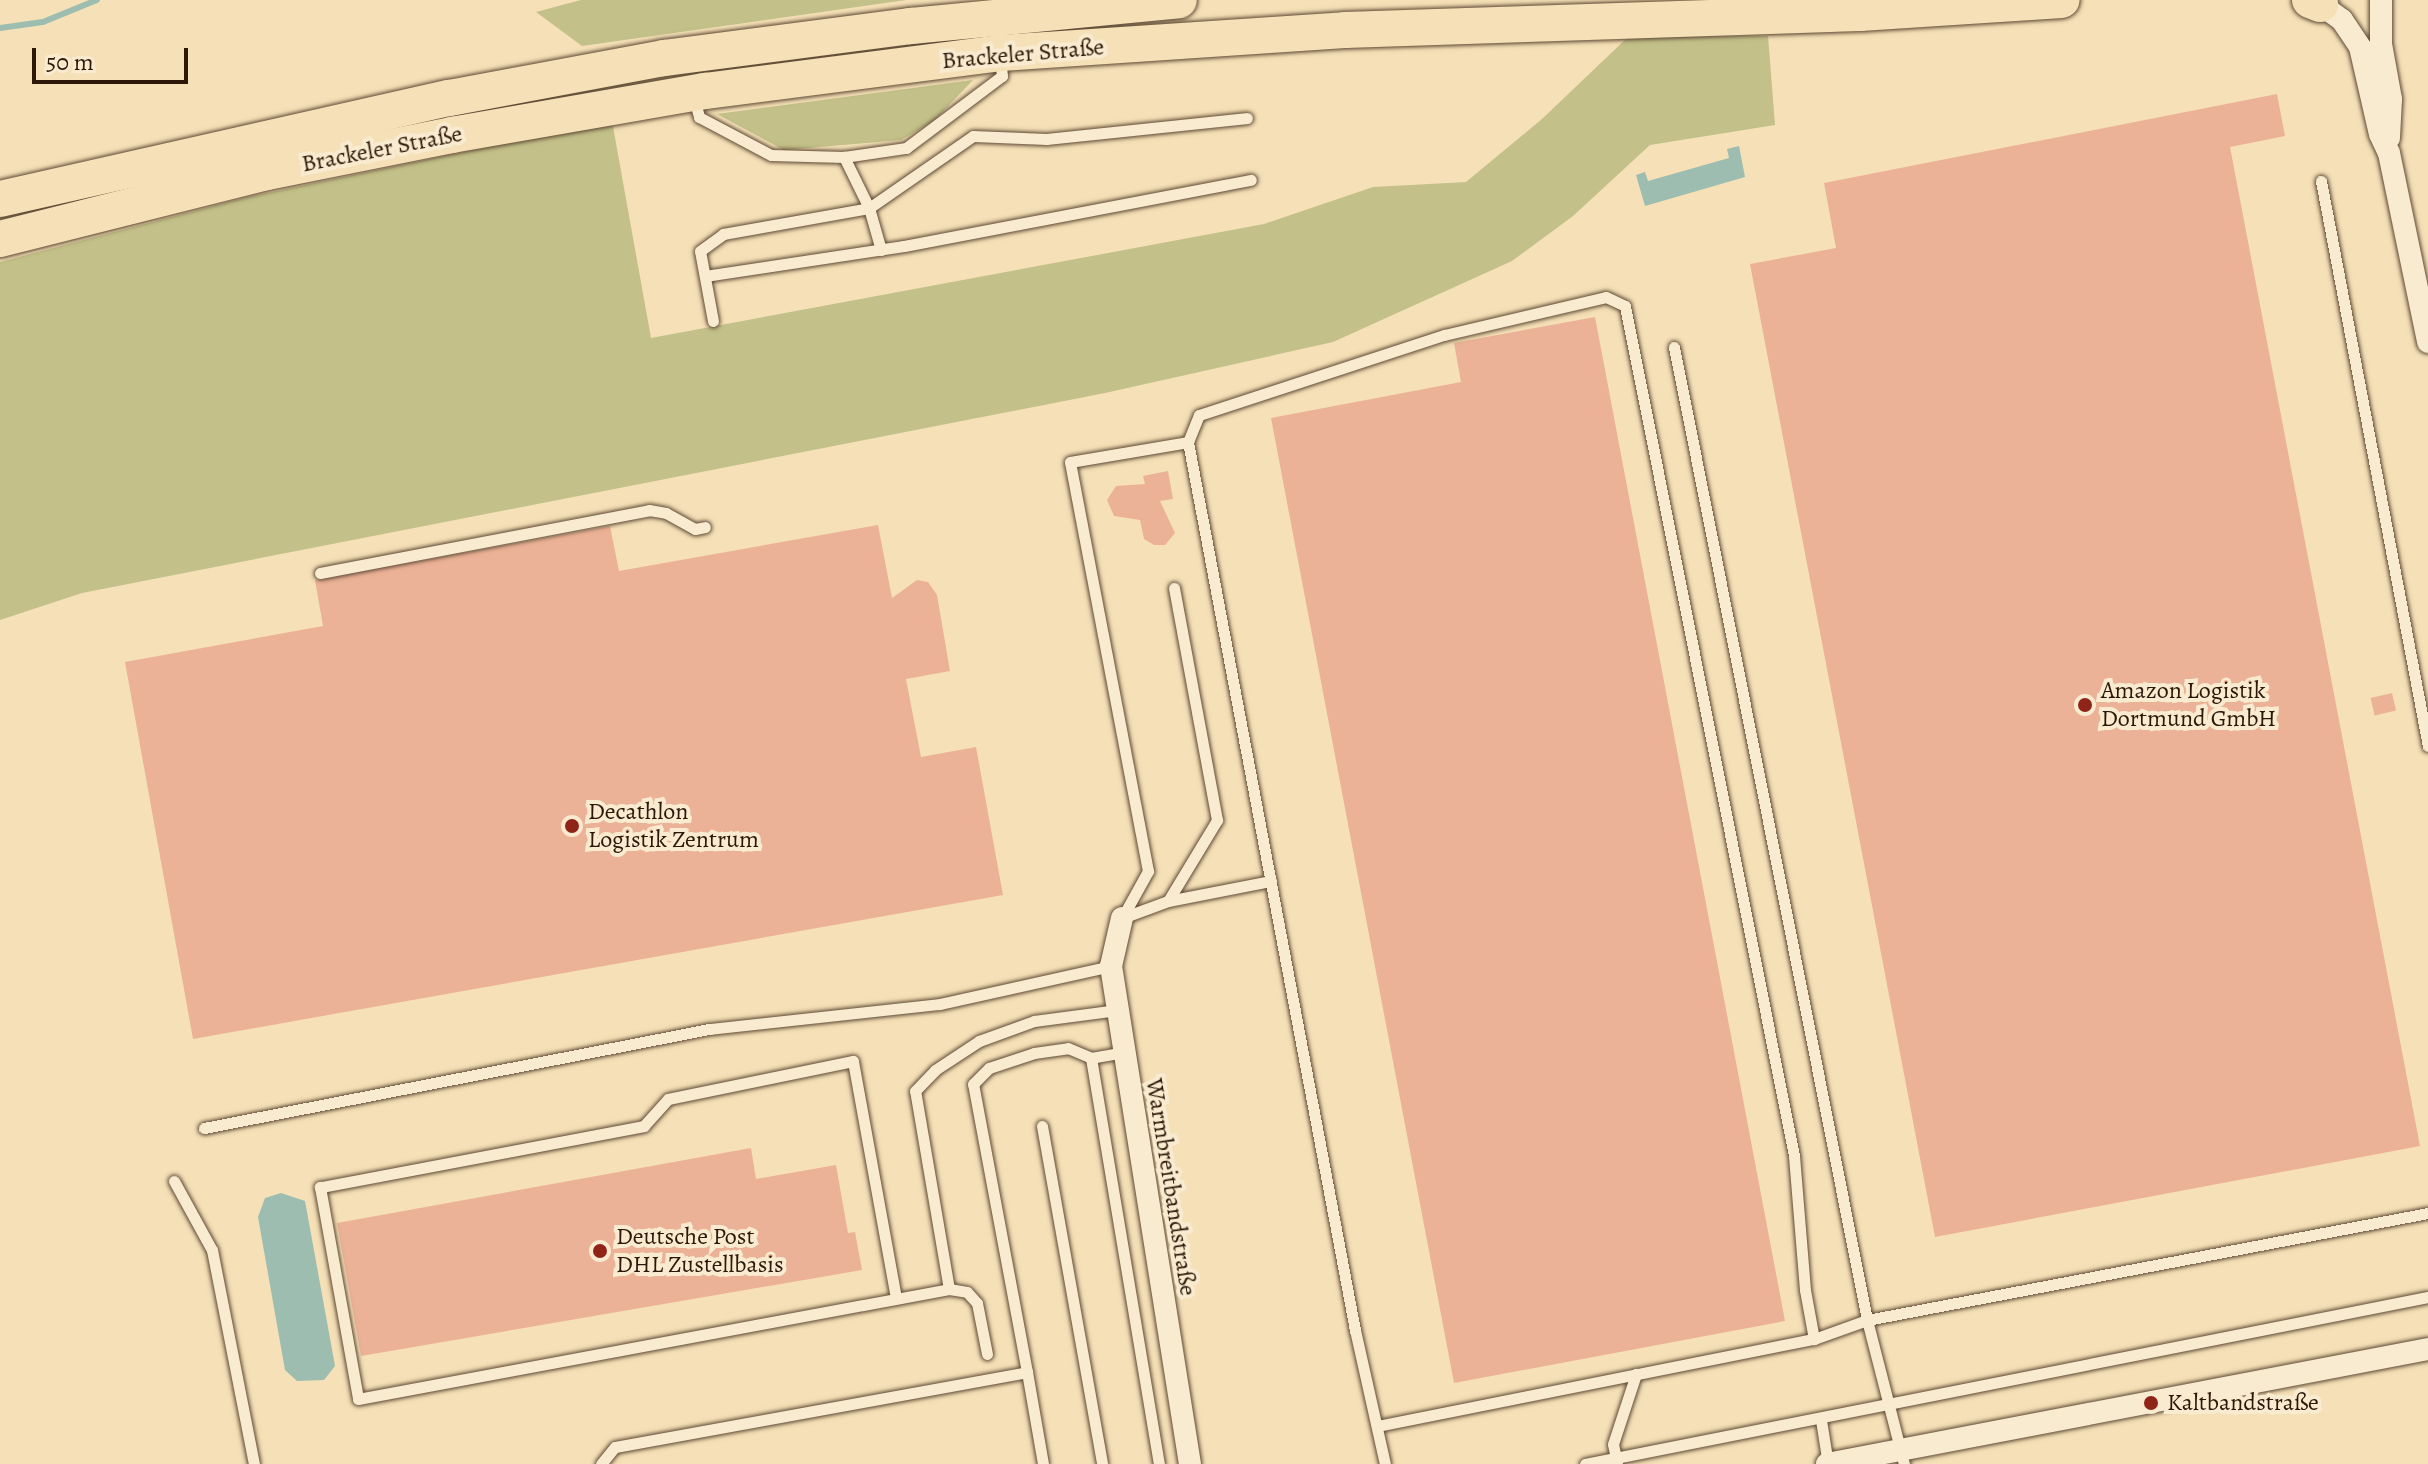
<!DOCTYPE html>
<html>
<head>
<meta charset="utf-8">
<style>
	body { margin:0 }
	#map { position:relative; width:2428px; height:1464px; overflow:hidden; background:#f5e0b7; font-family:Alegreya,serif }
	div>[style] { position:absolute }
	.green>* { inset:0; background:#c3c089 }
	.water>* { inset:0; background:#9cbdb0 }
	.stream>* { height:6px; margin:-3px; padding:0 3px; transform-origin:3px; border-radius:3px; background:#9cbdb0 }
	.building>* { inset:0; background:#ecb297; transform-origin:0 0 }
	.roads { filter:drop-shadow(0 0 2px #5e4934) drop-shadow(0 0 2px #5e4934) }
	.service>* { height:11px; margin:-5.5px; padding:0 5.5px; transform-origin:5.5px; border-radius:5.5px; background:#f8ebd0 }
	.minor>* { height:22px; margin:-11px; padding:0 11px; transform-origin:11px; border-radius:11px; background:#f8ebd0 }
	.trunk>* { height:36px; margin:-18px; padding:0 18px; transform-origin:18px; border-radius:18px; background:#f5e0b7 }
	.dots>* { width:22px; height:22px; translate:-50% -50%; box-sizing:border-box; border:4px solid #f8ebd0; border-radius:50% }
	span { translate:-50% -50%; white-space:nowrap; text-align:center; line-height:1.15; -webkit-text-stroke:8px #f8ebd0; paint-order:stroke }
	.street-label { font-size:24px; color:#2c1708 }
	.poi-label { font-size:24px; color:#2c1708 }
	.left { translate:0 -50%; text-align:left }
	.scale { position:absolute; left:32px; top:48px; width:156px; height:36px; box-sizing:border-box; border:4px solid #2c1708; border-top:0; padding-left:10px; font-size:24px; line-height:28px; white-space:nowrap; color:#2c1708; -webkit-text-stroke:6px #f8ebd0; paint-order:stroke }
</style>
</head>
<body>
<div id="map">
	<div class="green">
		<i style="clip-path:polygon(581px 0,906px 0,582px 46px,536px 12px)"></i>
		<i style="clip-path:polygon(1768px 36px,1775px 125px,1650px 145px,1573px 216px,1512px 261px,1333px 342px,1105px 393px,82px 593px,0 620px,0 262px,248px 197px,612px 121px,651px 338px,1264px 224px,1373px 187px,1466px 182px,1542px 119px,1628px 37px)"></i>
		<i style="clip-path:polygon(973px 80px,935px 120px,901px 140px,784px 150px,717px 114px)"></i>
	</div>
	<div class="water">
		<i style="clip-path:polygon(1739px 146px,1745px 177px,1645px 206px,1636px 175px,1645px 172px,1648px 181px,1729px 158px,1727px 149px)"></i>
		<i style="clip-path:polygon(281px 1193px,305px 1201px,335px 1366px,324px 1380px,297px 1381px,285px 1370px,258px 1217px,265px 1198px)"></i>
	</div>
	<div class="stream">
		<i style="left:0;top:28px;width:43px;rotate:-7.9deg"></i>
		<i style="left:43px;top:22px;width:58px;rotate:-22.2deg"></i>
	</div>
	<div class="building">
		<i style="clip-path:polygon(2277px 94px,2285px 136px,2230px 147px,2420px 1146px,1935px 1237px,1750px 264px,1836px 248px,1824px 183px)"></i>
		<i style="clip-path:polygon(1595px 317px,1785px 1321px,1454px 1383px,1271px 418px,1461px 382px,1454px 343px)"></i>
		<i style="clip-path:polygon(1168px 471px,1173px 499px,1160px 501px,1175px 533px,1165px 545px,1154px 545px,1144px 539px,1140px 520px,1114px 516px,1107px 500px,1116px 486px,1145px 484px,1143px 476px)"></i>
		<i style="clip-path:polygon(878px 525px,892px 598px,917px 580px,928px 582px,937px 595px,950px 671px,906px 679px,921px 757px,976px 747px,1003px 895px,193px 1039px,125px 662px,323px 626px,315px 580px,610px 526px,619px 571px)"></i>
		<i style="left:2392px;top:693px;width:18px;height:22px;rotate:77deg"></i>
		<i style="clip-path:polygon(751px 1148px,756px 1179px,836px 1165px,848px 1233px,855px 1232px,862px 1270px,361px 1356px,337px 1223px)"></i>
	</div>
	<div class="roads">
		<div class="service">
			<i style="left:694px;top:99px;width:19px;rotate:74deg"></i>
			<i style="left:699px;top:117px;width:81px;rotate:27.8deg"></i>
			<i style="left:771px;top:155px;width:73px;rotate:1.6deg"></i>
			<i style="left:844px;top:157px;width:63px;rotate:-8.3deg"></i>
			<i style="left:906px;top:148px;width:120px;rotate:-36.9deg"></i>
			<i style="left:1002px;top:76px;width:19px;rotate:-96deg"></i>
			<i style="left:2321px;top:181px;width:575px;rotate:79.28deg"></i>
			<i style="left:881px;top:250px;width:44px;rotate:-105.9deg"></i>
			<i style="left:869px;top:208px;width:126px;rotate:-34.7deg"></i>
			<i style="left:973px;top:136px;width:74px;rotate:2.3deg"></i>
			<i style="left:1047px;top:139px;width:201px;rotate:-6deg"></i>
			<i style="left:705px;top:276px;width:201px;rotate:-8.6deg"></i>
			<i style="left:904px;top:246px;width:353px;rotate:-10.8deg"></i>
			<i style="left:713px;top:321px;width:71px;rotate:-100.5deg"></i>
			<i style="left:700px;top:251px;width:29px;rotate:-36deg"></i>
			<i style="left:723px;top:234px;width:148px;rotate:-10.1deg"></i>
			<i style="left:869px;top:208px;width:57px;rotate:-116.1deg"></i>
			<i style="left:1674px;top:347px;width:992px;rotate:78.78deg"></i>
			<i style="left:1867px;top:1320px;width:149px;rotate:75.6deg"></i>
			<i style="left:1188px;top:442px;width:904px;rotate:79.35deg"></i>
			<i style="left:1355px;top:1330px;width:137px;rotate:77.4deg"></i>
			<i style="left:320px;top:573px;width:335px;rotate:-10.8deg"></i>
			<i style="left:649px;top:510px;width:17px;rotate:10deg"></i>
			<i style="left:666px;top:513px;width:33px;rotate:29deg"></i>
			<i style="left:695px;top:529px;width:10px;rotate:-11deg"></i>
			<i style="left:1168px;top:901px;width:105px;rotate:-11deg"></i>
			<i style="left:1122px;top:918px;width:54px;rotate:-61deg"></i>
			<i style="left:1148px;top:871px;width:416px;rotate:-100.8deg"></i>
			<i style="left:1070px;top:462px;width:120px;rotate:-9.6deg"></i>
			<i style="left:1188px;top:442px;width:29px;rotate:-68deg"></i>
			<i style="left:1199px;top:415px;width:258px;rotate:-18.1deg"></i>
			<i style="left:1444px;top:335px;width:166px;rotate:-13.2deg"></i>
			<i style="left:1606px;top:297px;width:21px;rotate:25deg"></i>
			<i style="left:1625px;top:306px;width:867px;rotate:78.75deg"></i>
			<i style="left:1794px;top:1156px;width:134px;rotate:85.3deg"></i>
			<i style="left:1805px;top:1290px;width:50px;rotate:79.6deg"></i>
			<i style="left:1122px;top:918px;width:49px;rotate:-20.3deg"></i>
			<i style="left:1168px;top:901px;width:95px;rotate:-58.8deg"></i>
			<i style="left:1217px;top:820px;width:236px;rotate:-100.5deg"></i>
			<i style="left:1091px;top:1058px;width:34px;rotate:-10deg"></i>
			<i style="left:1042px;top:1126px;width:343px;rotate:79.9deg"></i>
			<i style="left:204px;top:1128px;width:515px;rotate:-11.09deg"></i>
			<i style="left:709px;top:1029px;width:232px;rotate:-6.2deg"></i>
			<i style="left:940px;top:1004px;width:175px;rotate:-12.5deg"></i>
			<i style="left:174px;top:1181px;width:79px;rotate:61.2deg"></i>
			<i style="left:212px;top:1250px;width:218px;rotate:78.9deg"></i>
			<i style="left:949px;top:1289px;width:201px;rotate:-99.7deg"></i>
			<i style="left:915px;top:1091px;width:29px;rotate:-46deg"></i>
			<i style="left:935px;top:1070px;width:53px;rotate:-33.4deg"></i>
			<i style="left:979px;top:1041px;width:59px;rotate:-20deg"></i>
			<i style="left:1034px;top:1021px;width:84px;rotate:-7.5deg"></i>
			<i style="left:896px;top:1298px;width:241px;rotate:-100.3deg"></i>
			<i style="left:853px;top:1061px;width:189px;rotate:168.4deg"></i>
			<i style="left:668px;top:1099px;width:36px;rotate:132deg"></i>
			<i style="left:644px;top:1126px;width:330px;rotate:169.3deg"></i>
			<i style="left:320px;top:1187px;width:215px;rotate:79.8deg"></i>
			<i style="left:358px;top:1399px;width:601px;rotate:-10.54deg"></i>
			<i style="left:949px;top:1289px;width:18px;rotate:9deg"></i>
			<i style="left:967px;top:1292px;width:15px;rotate:48deg"></i>
			<i style="left:977px;top:1303px;width:52px;rotate:78.9deg"></i>
			<i style="left:1027px;top:1372px;width:293px;rotate:-100.6deg"></i>
			<i style="left:973px;top:1084px;width:23px;rotate:-45deg"></i>
			<i style="left:989px;top:1068px;width:47px;rotate:-18.4deg"></i>
			<i style="left:1034px;top:1053px;width:34px;rotate:-8deg"></i>
			<i style="left:1068px;top:1048px;width:25px;rotate:23deg"></i>
			<i style="left:1091px;top:1058px;width:412px;rotate:80.5deg"></i>
			<i style="left:1821px;top:1420px;width:45px;rotate:81deg"></i>
			<i style="left:1377px;top:1426px;width:446px;rotate:-11.3deg"></i>
			<i style="left:1814px;top:1339px;width:56px;rotate:-19.7deg"></i>
			<i style="left:1867px;top:1320px;width:571px;rotate:-10.8deg"></i>
			<i style="left:1617px;top:1463px;width:19px;rotate:-102deg"></i>
			<i style="left:1613px;top:1444px;width:74px;rotate:-71.8deg"></i>
			<i style="left:601px;top:1464px;width:22px;rotate:-51deg"></i>
			<i style="left:615px;top:1447px;width:419px;rotate:-10.3deg"></i>
			<i style="left:1027px;top:1372px;width:93px;rotate:80.1deg"></i>
			<i style="left:1585px;top:1464px;width:859px;rotate:-11.21deg"></i>
		</div>
		<div class="minor">
			<i style="left:2381px;top:0;width:44px;rotate:90deg"></i>
			<i style="left:2381px;top:44px;width:56px;rotate:79.7deg"></i>
			<i style="left:2391px;top:99px;width:39px;rotate:93deg"></i>
			<i style="left:2320px;top:4px;width:27px;rotate:36deg"></i>
			<i style="left:2342px;top:20px;width:32px;rotate:56deg"></i>
			<i style="left:2360px;top:47px;width:89px;rotate:77.1deg"></i>
			<i style="left:2380px;top:134px;width:21px;rotate:65deg"></i>
			<i style="left:2389px;top:153px;width:193px;rotate:78.3deg"></i>
			<i style="left:1122px;top:918px;width:49px;rotate:102.9deg"></i>
			<i style="left:1111px;top:966px;width:504px;rotate:80.99deg"></i>
			<i style="left:1827px;top:1464px;width:612px;rotate:-10.83deg"></i>
		</div>
		<div class="trunk">
			<i style="left:2310px;top:0;width:11px;rotate:22deg"></i>
			<i style="left:0;top:199px;width:461px;rotate:-12.7deg"></i>
			<i style="left:450px;top:98px;width:218px;rotate:-10.6deg"></i>
			<i style="left:664px;top:58px;width:249px;rotate:-7.4deg"></i>
			<i style="left:911px;top:26px;width:269px;rotate:-5.5deg"></i>
			<i style="left:0;top:239px;width:275px;rotate:-14.1deg"></i>
			<i style="left:267px;top:172px;width:189px;rotate:-11.3deg"></i>
			<i style="left:452px;top:135px;width:257px;rotate:-9.9deg"></i>
			<i style="left:705px;top:91px;width:297px;rotate:-7.3deg"></i>
			<i style="left:1000px;top:53px;width:346px;rotate:-3.8deg"></i>
			<i style="left:1345px;top:30px;width:515px;rotate:-1.89deg"></i>
			<i style="left:1860px;top:13px;width:202px;rotate:-3.7deg"></i>
		</div>
	</div>
	<div class="dots">
		<i style="left:2085px;top:705px;background:#8f2418"></i>
		<i style="left:572px;top:826px;background:#8f2418"></i>
		<i style="left:600px;top:1251px;background:#8f2418"></i>
		<i style="left:2151px;top:1403px;background:#8f2418"></i>
	</div>
	<div class="street-label">
		<span style="left:1023px;top:54px;rotate:-5deg">Brackeler Straße</span>
		<span style="left:382px;top:149px;rotate:-11deg">Brackeler Straße</span>
		<span style="left:1171px;top:1187px;rotate:81deg">Warmbreitbandstraße</span>
	</div>
	<div class="poi-label">
		<span class="left" style="left:2101px;top:705px">Amazon Logistik<br>Dortmund GmbH</span>
		<span class="left" style="left:588px;top:826px">Decathlon<br>Logistik Zentrum</span>
		<span class="left" style="left:616px;top:1251px">Deutsche Post<br>DHL Zustellbasis</span>
		<span class="left" style="left:2167px;top:1403px">Kaltbandstraße</span>
	</div>
	<div class="scale">50 m</div>
</div>
</body>
</html>
